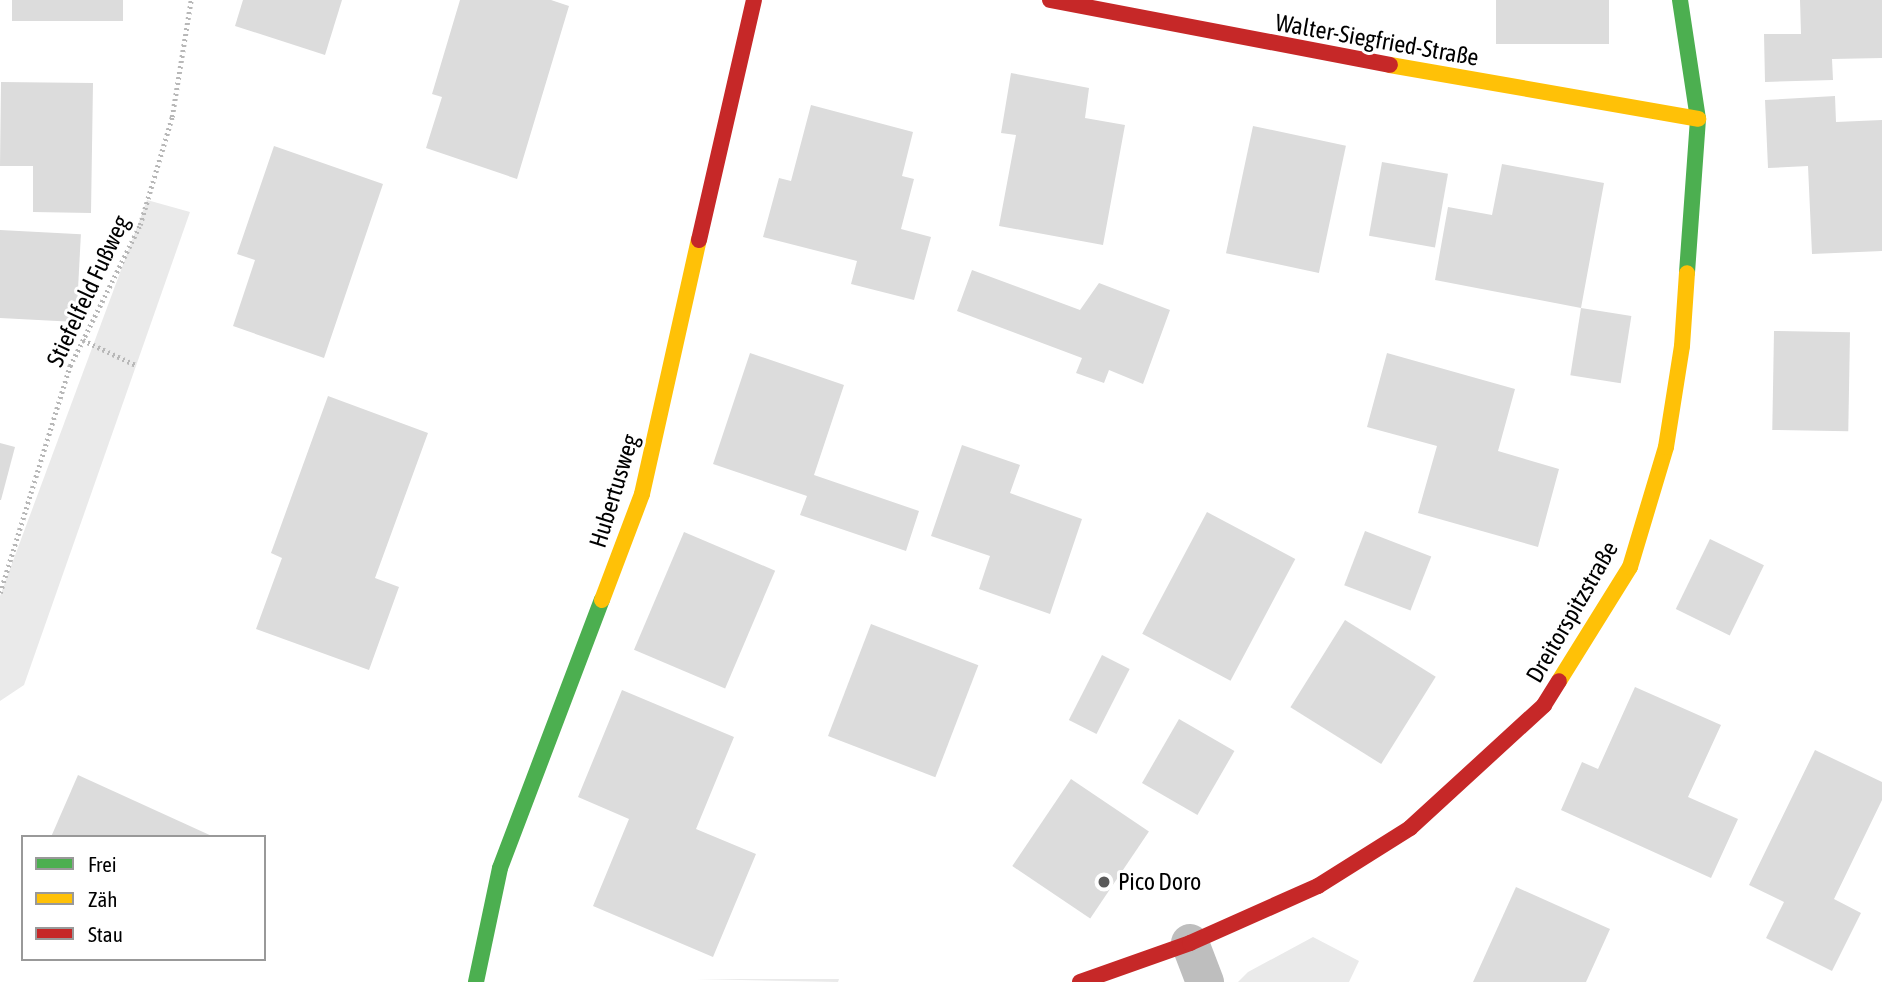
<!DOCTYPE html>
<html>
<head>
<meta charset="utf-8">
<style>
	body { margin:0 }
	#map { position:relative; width:1882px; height:982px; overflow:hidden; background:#fff; font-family:"Asap Condensed",sans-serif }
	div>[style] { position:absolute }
	.green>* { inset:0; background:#eaeaea }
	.building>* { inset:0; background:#dcdcdc; transform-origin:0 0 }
	.path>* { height:4.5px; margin-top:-2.25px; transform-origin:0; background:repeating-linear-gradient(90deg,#b8b8b8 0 2px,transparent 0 5.5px) }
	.street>* { height:38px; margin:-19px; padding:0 19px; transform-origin:19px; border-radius:19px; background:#bebebe }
	.fast>* { height:16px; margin:-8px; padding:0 8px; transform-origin:8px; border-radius:8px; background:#4caf50 }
	.slow>* { height:16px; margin:-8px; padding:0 8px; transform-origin:8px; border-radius:8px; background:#ffc107 }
	.jam>* { height:16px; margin:-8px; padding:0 8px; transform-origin:8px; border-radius:8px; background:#c62828 }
	.dots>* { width:19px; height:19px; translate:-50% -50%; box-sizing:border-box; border:4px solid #fff; border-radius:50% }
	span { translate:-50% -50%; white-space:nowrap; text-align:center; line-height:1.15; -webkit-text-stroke:6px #fff; paint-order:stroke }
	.street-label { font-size:24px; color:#000 }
	.poi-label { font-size:24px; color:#000 }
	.left { translate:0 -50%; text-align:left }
	.legend { position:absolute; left:21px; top:835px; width:245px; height:126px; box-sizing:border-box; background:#fff; border:2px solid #999; margin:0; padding:9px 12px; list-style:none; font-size:21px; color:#000 }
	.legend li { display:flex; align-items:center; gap:14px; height:35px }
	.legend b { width:35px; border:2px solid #999 }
</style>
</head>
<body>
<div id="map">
	<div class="green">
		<i style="clip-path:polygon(147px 200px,190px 212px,24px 685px,0 701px,0 596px)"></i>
		<i style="clip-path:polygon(1313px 937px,1359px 961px,1349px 982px,1238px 982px,1248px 972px)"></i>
		<i style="clip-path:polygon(696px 979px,839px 979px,838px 982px)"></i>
	</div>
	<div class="building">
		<i style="left:12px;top:0;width:111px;height:21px"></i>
		<i style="clip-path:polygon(243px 0,342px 0,325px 55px,235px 26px)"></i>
		<i style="clip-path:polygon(460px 0,551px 0,569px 6px,517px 179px,426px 148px,442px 97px,432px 94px)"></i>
		<i style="left:1496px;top:0;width:113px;height:44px"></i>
		<i style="clip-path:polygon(1800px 0,1882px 0,1882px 58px,1832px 59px,1833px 80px,1765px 82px,1764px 34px,1801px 34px)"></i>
		<i style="clip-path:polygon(1011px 73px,1089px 88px,1085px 118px,1125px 125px,1103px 245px,999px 226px,1016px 135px,1001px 133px)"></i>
		<i style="clip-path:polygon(1px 82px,93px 83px,91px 213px,33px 212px,33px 166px,0 166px)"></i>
		<i style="clip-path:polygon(1835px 96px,1836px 122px,1882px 120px,1882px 251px,1812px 254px,1808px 166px,1768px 168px,1765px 100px)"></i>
		<i style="clip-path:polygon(811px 105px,913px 132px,902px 176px,914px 179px,901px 229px,931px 237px,914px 300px,851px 284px,857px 261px,763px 237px,779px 178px,791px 181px)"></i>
		<i style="left:1253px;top:126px;width:95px;height:130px;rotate:12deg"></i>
		<i style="clip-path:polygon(274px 146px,383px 184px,324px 358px,233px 326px,255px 260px,237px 254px)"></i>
		<i style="left:1382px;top:162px;width:67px;height:75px;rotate:10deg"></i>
		<i style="clip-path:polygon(1502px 164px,1604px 183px,1581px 308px,1435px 280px,1448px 207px,1492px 215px)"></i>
		<i style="left:0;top:230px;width:81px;height:88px;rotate:3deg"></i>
		<i style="clip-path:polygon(972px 270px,1080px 310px,1099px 283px,1170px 310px,1143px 384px,1109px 370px,1104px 383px,1076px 373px,1082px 358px,957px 311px)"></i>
		<i style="left:1581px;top:308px;width:51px;height:68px;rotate:9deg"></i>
		<i style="left:1774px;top:331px;width:76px;height:99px;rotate:1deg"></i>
		<i style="clip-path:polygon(750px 353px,844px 385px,814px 475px,919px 511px,906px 551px,800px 515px,807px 496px,713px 464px)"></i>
		<i style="clip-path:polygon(1387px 353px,1515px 389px,1498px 451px,1559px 469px,1538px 547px,1418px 513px,1437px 446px,1367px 427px)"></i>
		<i style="clip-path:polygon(328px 396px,428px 433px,375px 578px,399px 587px,369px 670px,256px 629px,282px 558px,271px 553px)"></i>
		<i style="clip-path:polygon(0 443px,15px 447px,1px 500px,0 500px)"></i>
		<i style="clip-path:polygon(962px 445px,1020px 465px,1010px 493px,1082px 519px,1050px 614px,979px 589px,990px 556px,931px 536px)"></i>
		<i style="left:1207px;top:512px;width:100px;height:138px;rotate:28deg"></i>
		<i style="left:1365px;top:531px;width:71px;height:58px;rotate:21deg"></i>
		<i style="left:684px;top:532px;width:99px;height:128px;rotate:23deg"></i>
		<i style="left:1710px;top:539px;width:60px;height:78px;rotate:26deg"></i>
		<i style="left:1345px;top:620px;width:107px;height:103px;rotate:32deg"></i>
		<i style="left:871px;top:624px;width:115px;height:120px;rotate:21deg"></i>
		<i style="left:1102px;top:655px;width:31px;height:73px;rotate:27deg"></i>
		<i style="clip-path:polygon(1635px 687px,1721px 725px,1688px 797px,1738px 819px,1711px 878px,1561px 810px,1582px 762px,1598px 769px)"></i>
		<i style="clip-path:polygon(622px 690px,734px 737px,696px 829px,756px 854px,713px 957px,593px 906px,629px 819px,578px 797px)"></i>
		<i style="left:1179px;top:719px;width:64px;height:74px;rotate:30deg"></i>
		<i style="clip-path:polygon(1815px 750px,1882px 782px,1882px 800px,1834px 899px,1861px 913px,1832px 971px,1766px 938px,1784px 902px,1749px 885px)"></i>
		<i style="clip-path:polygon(78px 775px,214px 837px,51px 837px)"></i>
		<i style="left:1071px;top:779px;width:94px;height:105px;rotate:34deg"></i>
		<i style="clip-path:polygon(1516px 887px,1610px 929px,1586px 982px,1473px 982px)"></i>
	</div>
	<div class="path">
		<i style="left:83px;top:340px;width:59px;rotate:25.3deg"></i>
		<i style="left:0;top:593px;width:238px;rotate:-72.9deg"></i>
		<i style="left:70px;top:366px;width:157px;rotate:-63.6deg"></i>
		<i style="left:140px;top:225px;width:113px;rotate:-73.5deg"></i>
		<i style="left:172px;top:117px;width:119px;rotate:-80.8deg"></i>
	</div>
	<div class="street">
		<i style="left:1190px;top:943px;width:42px;rotate:69deg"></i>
	</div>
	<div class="fast">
		<i style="left:1680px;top:0;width:120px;rotate:81.4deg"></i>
		<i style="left:1698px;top:119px;width:154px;rotate:94.1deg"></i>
		<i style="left:476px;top:982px;width:116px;rotate:-78.1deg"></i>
		<i style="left:500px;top:868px;width:287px;rotate:-69.2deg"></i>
	</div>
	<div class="slow">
		<i style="left:1390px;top:65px;width:313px;rotate:9.9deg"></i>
		<i style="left:602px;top:600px;width:113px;rotate:-69.3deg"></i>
		<i style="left:642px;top:494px;width:260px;rotate:-77.4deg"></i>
		<i style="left:1559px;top:681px;width:134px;rotate:-58.1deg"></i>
		<i style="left:1630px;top:567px;width:125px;rotate:-73.3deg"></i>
		<i style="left:1666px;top:447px;width:102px;rotate:-81deg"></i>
		<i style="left:1682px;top:346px;width:73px;rotate:-86.1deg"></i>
	</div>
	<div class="jam">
		<i style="left:1050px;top:0;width:346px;rotate:10.8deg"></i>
		<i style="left:699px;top:240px;width:246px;rotate:-77.1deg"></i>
		<i style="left:1080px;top:982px;width:117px;rotate:-19.5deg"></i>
		<i style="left:1190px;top:943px;width:140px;rotate:-24deg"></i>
		<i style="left:1318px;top:886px;width:109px;rotate:-32.2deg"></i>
		<i style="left:1410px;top:828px;width:182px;rotate:-42.5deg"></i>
		<i style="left:1544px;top:705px;width:28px;rotate:-58deg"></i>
	</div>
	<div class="dots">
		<i style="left:1104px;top:882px;background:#595959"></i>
	</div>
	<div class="street-label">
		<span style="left:1377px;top:40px;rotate:10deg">Walter-Siegfried-Straße</span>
		<span style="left:88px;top:291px;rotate:-65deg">Stiefelfeld Fußweg</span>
		<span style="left:614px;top:491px;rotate:-73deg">Hubertusweg</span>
		<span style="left:1572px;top:612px;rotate:-60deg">Dreitorspitzstraße</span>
	</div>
	<div class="poi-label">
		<span class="left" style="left:1118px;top:882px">Pico Doro</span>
	</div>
	<ul class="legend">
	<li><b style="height:9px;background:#4caf50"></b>Frei</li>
	<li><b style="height:9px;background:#ffc107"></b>Zäh</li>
	<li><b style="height:9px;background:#c62828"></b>Stau</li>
	</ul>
</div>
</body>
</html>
